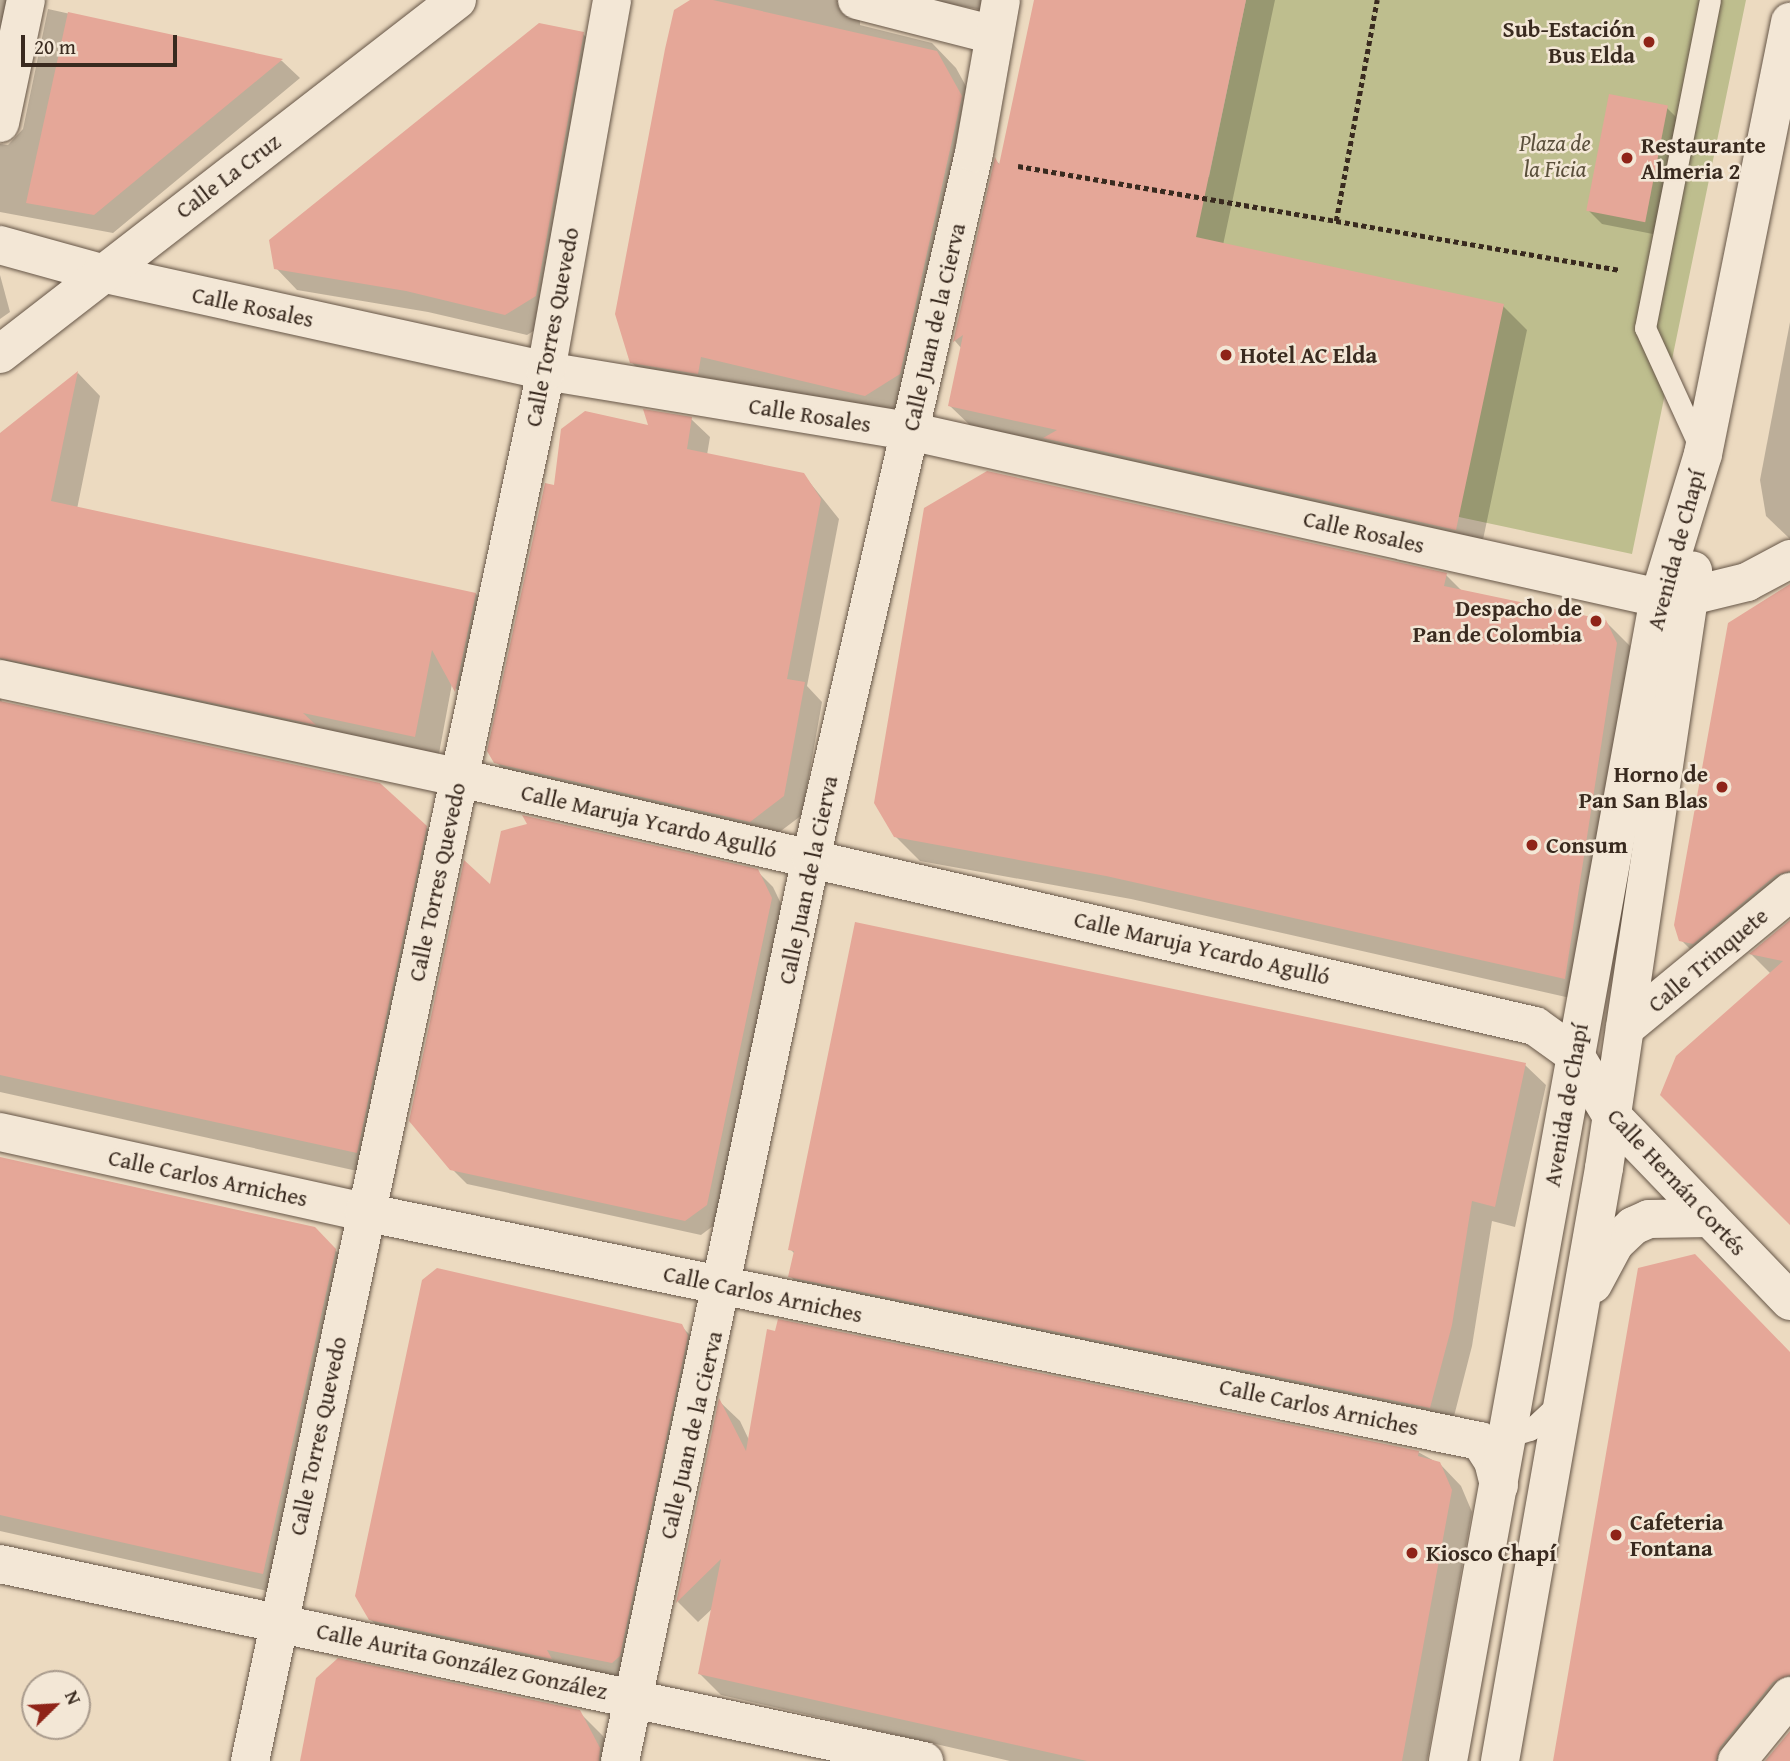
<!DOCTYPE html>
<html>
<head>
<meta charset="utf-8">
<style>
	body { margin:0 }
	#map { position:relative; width:1790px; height:1761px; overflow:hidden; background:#ecdac0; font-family:"Gentium Book Plus",serif }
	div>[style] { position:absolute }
	.green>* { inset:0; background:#bebe8e }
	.shadow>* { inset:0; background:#0003 }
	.building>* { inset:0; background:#e5a798; transform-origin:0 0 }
	.path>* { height:4.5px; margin-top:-2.25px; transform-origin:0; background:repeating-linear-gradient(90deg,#392a1f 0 5px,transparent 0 8.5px) }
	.roads { filter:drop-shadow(0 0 2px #665647) drop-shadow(0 0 2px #665647) }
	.lane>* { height:21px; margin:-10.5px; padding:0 10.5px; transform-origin:10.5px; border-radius:10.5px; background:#f3e7d6 }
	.street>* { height:38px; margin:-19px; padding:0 19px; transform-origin:19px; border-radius:19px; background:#f3e7d6 }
	.secondary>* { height:38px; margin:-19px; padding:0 19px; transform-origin:19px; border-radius:19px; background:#f3e7d6 }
	.dots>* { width:19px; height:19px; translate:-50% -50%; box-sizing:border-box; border:4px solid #f3e7d6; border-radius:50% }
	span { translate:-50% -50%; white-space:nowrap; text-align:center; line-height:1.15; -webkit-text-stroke:5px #f3e7d6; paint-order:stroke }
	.poi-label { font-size:23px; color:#392a1f; font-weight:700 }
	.right { translate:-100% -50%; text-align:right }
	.left { translate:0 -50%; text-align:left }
	.park-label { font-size:23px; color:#5a4f3b; font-style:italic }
	.street-label { font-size:23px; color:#392a1f }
	.north { position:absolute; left:21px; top:1670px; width:70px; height:70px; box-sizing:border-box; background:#f3e7d6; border:2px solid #a99b8d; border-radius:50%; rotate:66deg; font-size:19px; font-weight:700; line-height:28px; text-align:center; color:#392a1f }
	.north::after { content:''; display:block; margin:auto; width:24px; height:32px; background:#8f2418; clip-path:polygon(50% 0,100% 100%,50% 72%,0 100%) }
	.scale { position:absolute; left:21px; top:35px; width:156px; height:32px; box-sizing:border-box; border:4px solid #392a1f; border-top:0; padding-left:9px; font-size:21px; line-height:24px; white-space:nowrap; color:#392a1f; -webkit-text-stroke:5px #f3e7d6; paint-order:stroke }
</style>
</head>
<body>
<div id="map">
	<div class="green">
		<i style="clip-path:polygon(1246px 0,1746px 0,1632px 554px,1459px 517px,993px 193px,1090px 151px,1209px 177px)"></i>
	</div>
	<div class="shadow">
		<i style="clip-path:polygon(0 0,20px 0,0 121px)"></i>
		<i style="clip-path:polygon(693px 0,919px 0,860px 19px,860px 25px,932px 43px,956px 68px,985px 121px,924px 398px,890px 419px,725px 381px,722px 397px,656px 386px,631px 362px)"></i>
		<i style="clip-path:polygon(926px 0,1005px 0,989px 11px)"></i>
		<i style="clip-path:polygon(1036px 0,1275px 0,1223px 245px,1503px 306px,1527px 330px,1480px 554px,975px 430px,950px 406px,962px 349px,955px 341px,996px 161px,1001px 165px)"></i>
		<i style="clip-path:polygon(48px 9px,282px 61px,300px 78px,113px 233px,0 212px,0 144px,8px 145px,23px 129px)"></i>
		<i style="clip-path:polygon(583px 34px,604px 55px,556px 317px,527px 335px,428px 312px,297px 290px,276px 268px)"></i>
		<i style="clip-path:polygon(1667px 108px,1681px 122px,1658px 235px,1602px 224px,1588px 210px)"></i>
		<i style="clip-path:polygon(0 275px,10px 312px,0 319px)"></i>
		<i style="clip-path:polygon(1790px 322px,1790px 539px,1766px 516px,1760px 480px)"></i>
		<i style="clip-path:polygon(78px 373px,100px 396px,77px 509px,476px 594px,499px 618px,478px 713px,452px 684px,438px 759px,1px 697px,2px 704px,426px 827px,449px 851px,380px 1176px,0 1092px,0 435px)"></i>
		<i style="clip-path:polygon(691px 419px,710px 437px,707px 455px,803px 474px,839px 519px,807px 686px,822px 702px,802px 815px,769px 840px,515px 781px,496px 762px,555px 487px,650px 427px)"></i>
		<i style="clip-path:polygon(1446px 575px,1462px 591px,1605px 621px,1630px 646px,1640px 668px,1588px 1002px,1131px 899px,920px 861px,895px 836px)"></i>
		<i style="clip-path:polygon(1790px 587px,1790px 908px,1704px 963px,1681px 940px)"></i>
		<i style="clip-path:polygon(757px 871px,773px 887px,786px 914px,721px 1220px,701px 1235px,467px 1184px,451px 1168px,491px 887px)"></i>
		<i style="clip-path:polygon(1790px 923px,1790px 1221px,1771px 974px,1751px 954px)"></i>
		<i style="clip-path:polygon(1525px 1065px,1546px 1085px,1515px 1227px,1492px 1221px,1472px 1346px,1451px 1428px,811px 1297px,790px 1276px,795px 1254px,790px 1249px)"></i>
		<i style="clip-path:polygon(0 1159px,314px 1229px,357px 1272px,285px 1595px,0 1531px)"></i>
		<i style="clip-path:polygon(681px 1326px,700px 1345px,631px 1681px,389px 1638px,370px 1619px)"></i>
		<i style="clip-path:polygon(1790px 1354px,1790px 1718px,1757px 1761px,1554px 1761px)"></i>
		<i style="clip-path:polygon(720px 1402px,740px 1421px,749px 1440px,1418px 1452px,1440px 1464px,1461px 1486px,1472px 1512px,1427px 1761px,1010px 1761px,721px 1695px,700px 1674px,713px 1608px,698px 1622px,678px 1602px)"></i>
		<i style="clip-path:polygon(579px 1712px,603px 1736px,617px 1761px,301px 1761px)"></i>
	</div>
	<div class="building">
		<i style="clip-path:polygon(690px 0,713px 0,937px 51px,962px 96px,900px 374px,865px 396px,701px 357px,698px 374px,630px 363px,615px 314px,665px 49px,674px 10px)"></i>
		<i style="clip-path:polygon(1034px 0,1246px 0,1196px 237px,1504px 304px,1456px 530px,1043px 438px,1057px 430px,948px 406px,963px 335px,953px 342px,995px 157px,999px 165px)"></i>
		<i style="clip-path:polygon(68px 12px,283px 59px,94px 215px,26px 203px)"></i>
		<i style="clip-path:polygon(539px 23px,584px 32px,536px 296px,505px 315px,406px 291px,274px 269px,269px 240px)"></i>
		<i style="left:1609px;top:94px;width:60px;height:119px;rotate:11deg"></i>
		<i style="clip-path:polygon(78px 371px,51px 501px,476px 593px,455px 692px,432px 650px,415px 737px,303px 713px,316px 725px,0 658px,0 433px)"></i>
		<i style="clip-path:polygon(643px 409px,692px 417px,687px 449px,804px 473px,821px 499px,787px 679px,805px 682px,784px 796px,750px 822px,494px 763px,487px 751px,545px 483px,554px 485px,561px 429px,585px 411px,648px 425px)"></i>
		<i style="clip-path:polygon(987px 471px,1447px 573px,1444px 586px,1606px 620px,1617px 643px,1565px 979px,1106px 876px,894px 837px,874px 803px,924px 508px)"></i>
		<i style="clip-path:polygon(1790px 584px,1790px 871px,1776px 875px,1693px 944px,1679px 941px,1674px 925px,1728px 623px)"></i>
		<i style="clip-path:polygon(0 701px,380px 783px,427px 826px,357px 1153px,0 1075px)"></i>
		<i style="clip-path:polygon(522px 815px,758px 869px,772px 898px,707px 1205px,685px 1221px,450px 1170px,409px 1121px,464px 860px,490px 884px,501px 831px,527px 824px)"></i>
		<i style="clip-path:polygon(1790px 920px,1790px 1225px,1660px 1095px,1676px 1056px,1783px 961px,1749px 954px)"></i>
		<i style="clip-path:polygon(855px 922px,1526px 1063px,1495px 1207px,1472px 1201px,1452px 1325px,1430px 1408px,788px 1277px,794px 1251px,788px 1250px)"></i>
		<i style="clip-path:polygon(0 1157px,315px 1227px,336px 1249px,263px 1574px,0 1515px)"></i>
		<i style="clip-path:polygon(1695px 1254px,1790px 1352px,1790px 1675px,1773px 1682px,1720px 1747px,1716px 1761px,1553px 1761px,1638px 1268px)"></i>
		<i style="clip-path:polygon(437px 1268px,682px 1324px,688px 1336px,620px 1656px,612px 1663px,547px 1650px,552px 1659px,369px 1620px,355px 1596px,422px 1280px)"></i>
		<i style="clip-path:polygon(778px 1319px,1419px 1451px,1418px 1456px,1440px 1462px,1452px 1490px,1402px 1761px,1087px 1761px,698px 1674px,721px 1559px,676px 1603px,719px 1398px,746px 1451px,767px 1329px,775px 1331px)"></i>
		<i style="clip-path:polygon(338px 1658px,580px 1710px,600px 1748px,599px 1761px,300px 1761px,316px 1678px)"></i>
		<i style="clip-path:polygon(1790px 1731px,1790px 1761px,1765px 1761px)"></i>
	</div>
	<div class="path">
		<i style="left:1018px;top:166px;width:611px;rotate:9.8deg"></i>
		<i style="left:1336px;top:221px;width:225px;rotate:-79.5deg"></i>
	</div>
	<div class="roads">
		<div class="lane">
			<i style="left:1700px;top:448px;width:132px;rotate:-114.6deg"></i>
			<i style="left:1645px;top:328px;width:334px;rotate:-78.8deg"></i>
			<i style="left:1500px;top:1439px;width:31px;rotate:-17deg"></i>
			<i style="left:1530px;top:1430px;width:41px;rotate:-43deg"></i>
		</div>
		<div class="street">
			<i style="left:857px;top:0;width:141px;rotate:14.3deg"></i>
			<i style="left:0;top:123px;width:126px;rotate:-78.1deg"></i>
			<i style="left:0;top:245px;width:105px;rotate:15.5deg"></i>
			<i style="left:101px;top:273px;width:456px;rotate:12.4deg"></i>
			<i style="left:546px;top:371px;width:368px;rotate:9.4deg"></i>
			<i style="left:909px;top:431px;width:768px;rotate:12.55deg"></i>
			<i style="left:1659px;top:598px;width:31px;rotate:-4deg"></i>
			<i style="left:1690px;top:596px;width:59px;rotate:-13.8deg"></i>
			<i style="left:1747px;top:582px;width:49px;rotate:-28.1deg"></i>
			<i style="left:0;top:354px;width:578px;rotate:-37.76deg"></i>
			<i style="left:0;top:679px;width:471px;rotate:12.1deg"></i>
			<i style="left:460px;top:778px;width:1103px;rotate:12.99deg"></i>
			<i style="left:1535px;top:1026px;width:49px;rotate:35.9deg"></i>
			<i style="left:1575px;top:1055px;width:70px;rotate:59deg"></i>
			<i style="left:1611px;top:1115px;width:258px;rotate:46.1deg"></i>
			<i style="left:1625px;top:1028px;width:214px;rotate:-39.5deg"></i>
			<i style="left:0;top:1132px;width:373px;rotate:12.4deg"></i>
			<i style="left:364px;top:1212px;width:1139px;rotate:11.6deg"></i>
			<i style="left:1480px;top:1441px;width:24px;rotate:57deg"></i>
			<i style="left:1493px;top:1461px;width:25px;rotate:76deg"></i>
			<i style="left:1593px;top:1284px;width:47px;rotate:-61.8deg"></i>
			<i style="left:1615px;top:1243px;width:25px;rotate:-43deg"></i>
			<i style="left:1633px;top:1226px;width:17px;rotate:-24deg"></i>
			<i style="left:1649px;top:1219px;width:61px;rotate:-0.9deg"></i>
			<i style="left:0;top:1564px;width:945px;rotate:12.04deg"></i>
			<i style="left:250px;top:1761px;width:1421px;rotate:-77.98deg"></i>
			<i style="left:546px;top:371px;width:377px;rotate:-79.9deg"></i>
			<i style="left:620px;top:1761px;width:923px;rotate:-78.06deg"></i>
			<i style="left:811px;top:858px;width:724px;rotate:-76.98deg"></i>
			<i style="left:974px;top:153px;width:155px;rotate:-80deg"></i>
			<i style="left:1448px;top:1761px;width:1182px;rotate:-79.72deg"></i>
			<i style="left:1659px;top:598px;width:151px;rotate:-73deg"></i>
			<i style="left:1500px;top:1761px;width:602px;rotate:-80.05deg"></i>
			<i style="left:1604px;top:1168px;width:604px;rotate:-81.52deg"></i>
			<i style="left:1737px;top:1761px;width:84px;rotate:-50.8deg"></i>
		</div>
		<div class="secondary">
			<i style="left:1703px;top:454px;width:441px;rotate:-78.6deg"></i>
		</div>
	</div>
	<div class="dots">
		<i style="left:1649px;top:42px;background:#8f2418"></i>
		<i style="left:1627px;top:158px;background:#8f2418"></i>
		<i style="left:1226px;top:355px;background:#8f2418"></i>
		<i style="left:1596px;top:621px;background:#8f2418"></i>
		<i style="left:1722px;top:787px;background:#8f2418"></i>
		<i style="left:1532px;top:845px;background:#8f2418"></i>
		<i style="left:1616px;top:1535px;background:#8f2418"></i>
		<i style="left:1412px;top:1553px;background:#8f2418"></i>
	</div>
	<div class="poi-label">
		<span class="right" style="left:1635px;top:42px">Sub-Estación<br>Bus Elda</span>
		<span class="left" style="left:1641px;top:158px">Restaurante<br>Almeria 2</span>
		<span class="left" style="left:1240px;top:355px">Hotel AC Elda</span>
		<span class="right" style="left:1582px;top:621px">Despacho de<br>Pan de Colombia</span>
		<span class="right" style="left:1708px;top:787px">Horno de<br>Pan San Blas</span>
		<span class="left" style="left:1546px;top:845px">Consum</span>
		<span class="left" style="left:1630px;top:1535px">Cafeteria<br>Fontana</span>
		<span class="left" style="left:1426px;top:1553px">Kiosco Chapí</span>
	</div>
	<div class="park-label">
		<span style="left:1555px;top:156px">Plaza de<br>la Ficia</span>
	</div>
	<div class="street-label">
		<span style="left:228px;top:176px;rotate:-37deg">Calle La Cruz</span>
		<span style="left:253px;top:307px;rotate:12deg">Calle Rosales</span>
		<span style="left:552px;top:327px;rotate:-79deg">Calle Torres Quevedo</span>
		<span style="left:934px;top:327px;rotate:-77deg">Calle Juan de la Cierva</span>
		<span style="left:810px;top:415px;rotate:9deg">Calle Rosales</span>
		<span style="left:1364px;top:532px;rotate:13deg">Calle Rosales</span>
		<span style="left:1676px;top:550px;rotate:-75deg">Avenida de Chapí</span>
		<span style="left:649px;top:821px;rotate:13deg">Calle Maruja Ycardo Agulló</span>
		<span style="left:808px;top:880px;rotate:-78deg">Calle Juan de la Cierva</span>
		<span style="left:437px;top:882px;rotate:-78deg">Calle Torres Quevedo</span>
		<span style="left:1202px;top:948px;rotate:13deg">Calle Maruja Ycardo Agulló</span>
		<span style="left:1708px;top:960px;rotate:-40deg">Calle Trinquete</span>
		<span style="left:1566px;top:1105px;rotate:-80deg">Avenida de Chapí</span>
		<span style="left:208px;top:1178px;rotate:12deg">Calle Carlos Arniches</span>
		<span style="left:1677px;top:1182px;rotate:47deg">Calle Hernán Cortés</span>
		<span style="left:763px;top:1294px;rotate:12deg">Calle Carlos Arniches</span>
		<span style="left:1319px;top:1407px;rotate:12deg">Calle Carlos Arniches</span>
		<span style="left:691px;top:1435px;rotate:-77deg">Calle Juan de la Cierva</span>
		<span style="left:318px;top:1436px;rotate:-78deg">Calle Torres Quevedo</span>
		<span style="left:462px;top:1661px;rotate:12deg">Calle Aurita González González</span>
	</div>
	<div class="north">N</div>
	<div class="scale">20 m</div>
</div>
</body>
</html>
